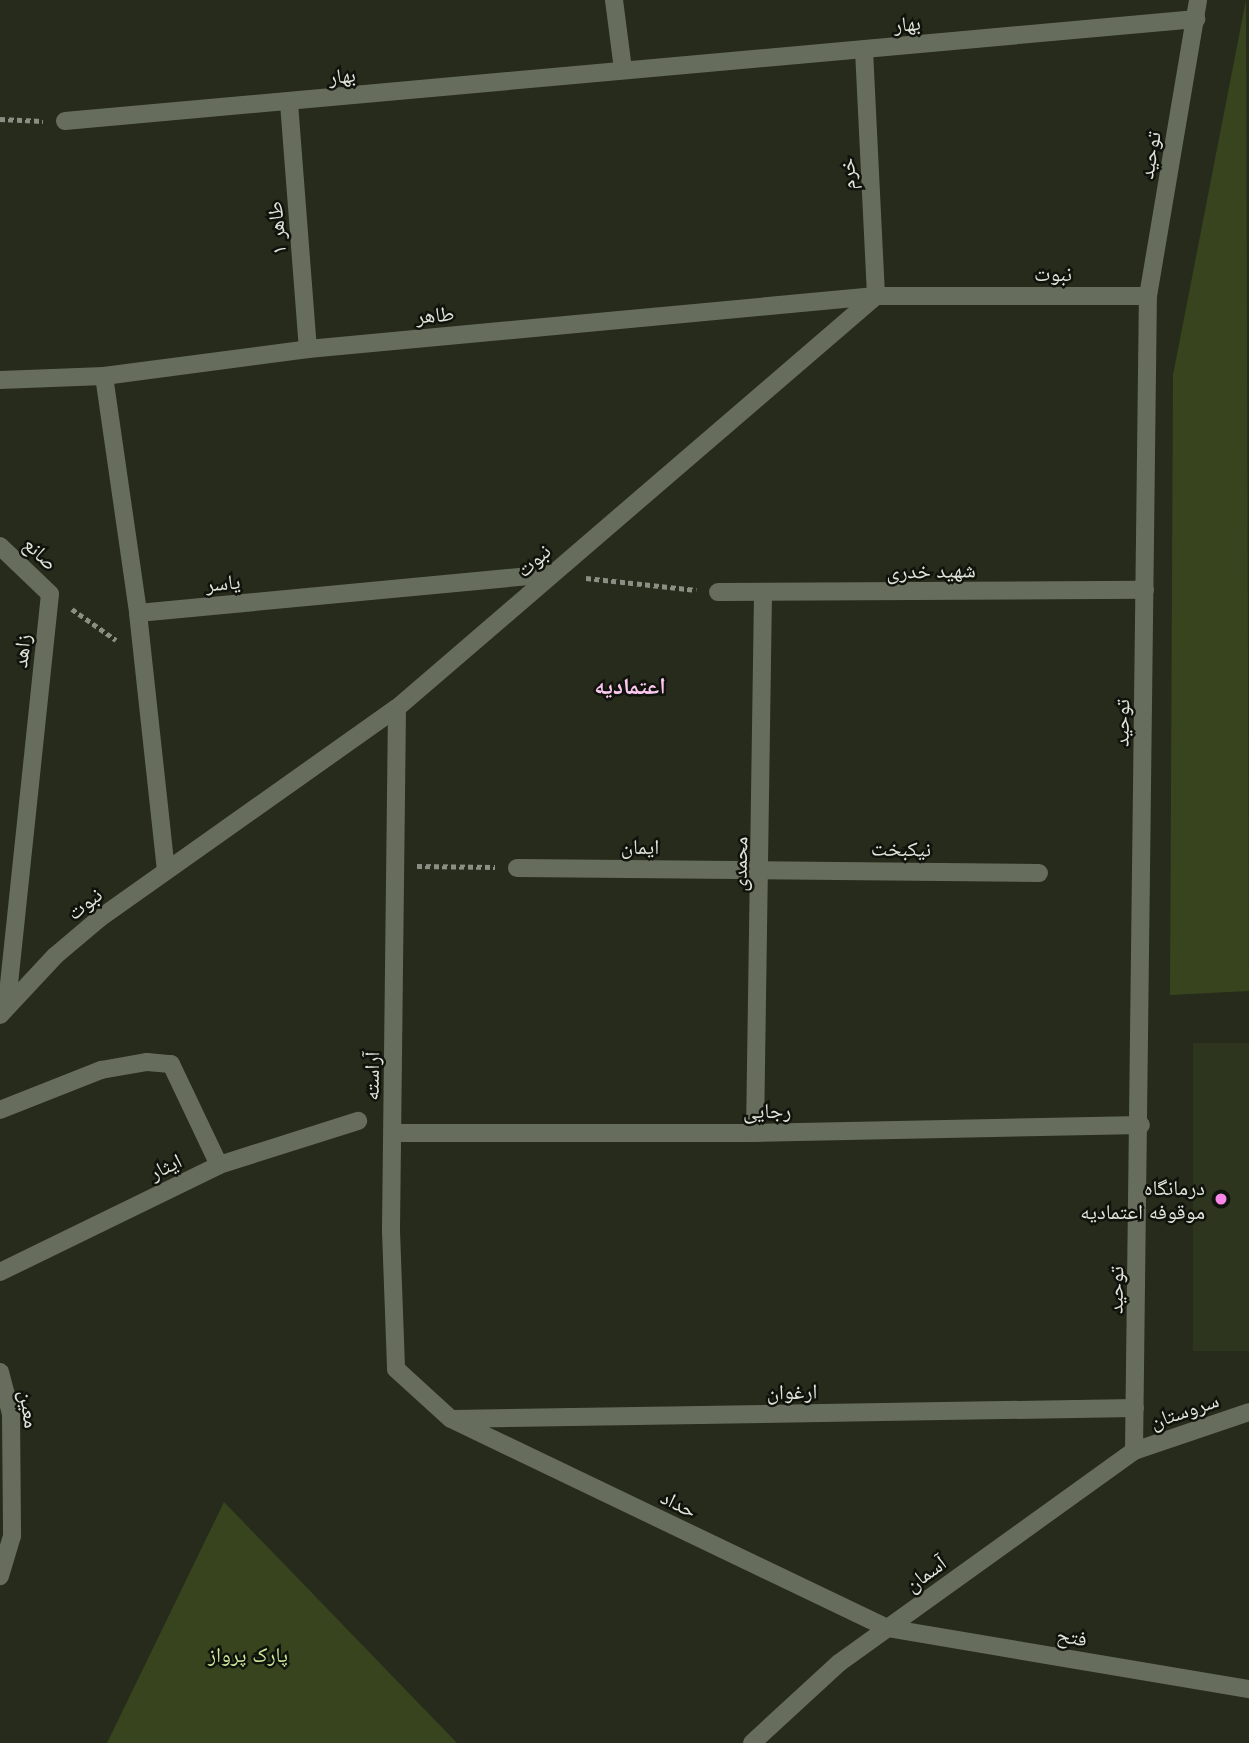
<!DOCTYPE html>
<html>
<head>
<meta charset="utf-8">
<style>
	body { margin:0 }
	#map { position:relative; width:1249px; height:1743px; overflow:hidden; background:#262b1c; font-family:Quicksand,"Noto Naskh Arabic",sans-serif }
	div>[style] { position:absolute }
	.built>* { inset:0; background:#2d351f; transform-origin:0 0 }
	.green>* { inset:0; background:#38441d }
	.path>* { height:4.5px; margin-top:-2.25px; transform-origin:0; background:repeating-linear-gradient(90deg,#8a8e83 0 5px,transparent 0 8.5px) }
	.minor>* { height:18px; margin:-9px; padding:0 9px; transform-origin:9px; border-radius:9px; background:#676d5c }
	.dots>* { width:19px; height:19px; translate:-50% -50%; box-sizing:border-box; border:4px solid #10130c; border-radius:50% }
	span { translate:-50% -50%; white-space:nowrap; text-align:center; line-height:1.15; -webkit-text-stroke:5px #10130c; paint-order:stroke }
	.street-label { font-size:21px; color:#e1e4db }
	.poi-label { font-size:21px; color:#e1e4db }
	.right { translate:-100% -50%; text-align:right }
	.park-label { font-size:21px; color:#ceea9b }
	.neighbourhood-label { font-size:23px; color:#fcc7f0; font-weight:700 }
</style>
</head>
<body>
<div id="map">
	<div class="built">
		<i style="left:1249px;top:1043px;width:308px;height:56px;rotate:90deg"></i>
	</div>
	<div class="green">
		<i style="clip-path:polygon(1246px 0,1249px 991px,1170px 995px,1173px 375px)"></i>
		<i style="clip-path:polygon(224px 1502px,457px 1743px,107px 1743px)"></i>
	</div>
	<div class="path">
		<i style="left:0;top:119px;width:43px;rotate:2.7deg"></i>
		<i style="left:586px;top:578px;width:111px;rotate:6.2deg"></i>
		<i style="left:72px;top:609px;width:54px;rotate:35.2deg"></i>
		<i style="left:417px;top:866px;width:78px;rotate:0.7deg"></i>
	</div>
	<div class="minor">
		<i style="left:614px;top:0;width:70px;rotate:82.6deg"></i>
		<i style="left:864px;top:50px;width:246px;rotate:87.2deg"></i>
		<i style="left:289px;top:103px;width:247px;rotate:85.6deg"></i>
		<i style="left:65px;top:121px;width:1136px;rotate:-5.15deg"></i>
		<i style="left:104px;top:376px;width:239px;rotate:81.8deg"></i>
		<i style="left:138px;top:613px;width:259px;rotate:83.8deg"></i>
		<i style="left:0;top:380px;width:104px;rotate:-2.2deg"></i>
		<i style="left:104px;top:376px;width:206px;rotate:-7.5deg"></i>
		<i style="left:308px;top:349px;width:570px;rotate:-5.33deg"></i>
		<i style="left:876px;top:296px;width:272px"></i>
		<i style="left:0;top:546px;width:69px;rotate:43.8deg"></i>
		<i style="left:50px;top:594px;width:413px;rotate:96deg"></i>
		<i style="left:718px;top:592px;width:427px;rotate:-0.3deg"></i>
		<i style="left:138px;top:613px;width:415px;rotate:-5.4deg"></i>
		<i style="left:397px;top:708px;width:523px;rotate:90.66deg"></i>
		<i style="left:391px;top:1231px;width:138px;rotate:87.9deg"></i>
		<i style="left:396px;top:1369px;width:74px;rotate:42.3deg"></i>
		<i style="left:451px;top:1419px;width:484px;rotate:25.6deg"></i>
		<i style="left:887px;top:1628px;width:367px;rotate:9.6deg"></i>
		<i style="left:517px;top:868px;width:522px;rotate:0.55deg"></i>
		<i style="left:0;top:1015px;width:81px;rotate:-47deg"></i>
		<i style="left:55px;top:956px;width:59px;rotate:-40.2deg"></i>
		<i style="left:100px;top:918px;width:364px;rotate:-35.3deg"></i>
		<i style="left:397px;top:708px;width:632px;rotate:-40.7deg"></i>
		<i style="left:0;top:1110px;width:109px;rotate:-21.6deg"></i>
		<i style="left:101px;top:1070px;width:47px;rotate:-9.9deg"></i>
		<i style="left:147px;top:1062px;width:24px;rotate:5deg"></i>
		<i style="left:171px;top:1064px;width:112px;rotate:64.6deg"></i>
		<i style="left:393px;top:1133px;width:362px"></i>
		<i style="left:755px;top:1133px;width:386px;rotate:-1.2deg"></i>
		<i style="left:755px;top:1133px;width:538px;rotate:-89.15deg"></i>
		<i style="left:0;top:1272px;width:244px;rotate:-26deg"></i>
		<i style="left:219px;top:1165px;width:146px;rotate:-17.6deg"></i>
		<i style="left:0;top:1372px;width:43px;rotate:75.3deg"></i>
		<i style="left:11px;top:1414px;width:122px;rotate:89.5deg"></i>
		<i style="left:12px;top:1536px;width:42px;rotate:106.7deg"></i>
		<i style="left:454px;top:1419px;width:681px;rotate:-0.93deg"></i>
		<i style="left:1134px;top:1451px;width:1155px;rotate:-89.31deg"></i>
		<i style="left:1148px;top:296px;width:300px;rotate:-80.4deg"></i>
		<i style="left:752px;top:1743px;width:118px;rotate:-42.6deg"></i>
		<i style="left:839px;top:1663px;width:363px;rotate:-35.7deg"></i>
		<i style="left:1134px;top:1451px;width:121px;rotate:-18.7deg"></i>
	</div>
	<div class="dots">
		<i style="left:1221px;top:1199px;background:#fb87e6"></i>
	</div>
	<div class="street-label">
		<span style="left:907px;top:23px;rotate:-5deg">بهار</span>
		<span style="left:342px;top:75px;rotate:-6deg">بهار</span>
		<span style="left:1149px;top:155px;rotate:-80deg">توحید</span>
		<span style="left:847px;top:174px;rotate:-93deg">خرم</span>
		<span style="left:276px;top:228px;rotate:-95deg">طاهر ۱</span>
		<span style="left:1053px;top:273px">نبوت</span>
		<span style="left:435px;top:314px;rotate:-5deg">طاهر</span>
		<span style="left:41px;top:553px;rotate:44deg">صانع</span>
		<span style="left:533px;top:560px;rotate:-42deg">نبوت</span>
		<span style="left:931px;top:570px;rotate:-1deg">شهید خدری</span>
		<span style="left:223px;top:582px;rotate:-5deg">یاسر</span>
		<span style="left:21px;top:651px;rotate:-84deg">زاهد</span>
		<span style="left:1121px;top:723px;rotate:-89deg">توحید</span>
		<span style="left:640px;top:846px">ایمان</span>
		<span style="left:901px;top:848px;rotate:1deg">نیکبخت</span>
		<span style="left:739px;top:864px;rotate:-89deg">محمدی</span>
		<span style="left:84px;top:903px;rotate:-38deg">نبوت</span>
		<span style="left:371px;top:1076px;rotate:-89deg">آراسته</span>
		<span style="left:767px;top:1110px;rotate:-1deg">رجایی</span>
		<span style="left:165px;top:1166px;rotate:-26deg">ایثار</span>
		<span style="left:1115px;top:1290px;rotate:-89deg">توحید</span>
		<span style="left:792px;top:1391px;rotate:-1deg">ارغوان</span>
		<span style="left:30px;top:1409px;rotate:82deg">معین</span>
		<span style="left:1184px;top:1410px;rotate:-19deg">سروستان</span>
		<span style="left:679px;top:1503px;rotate:26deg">حداد</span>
		<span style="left:925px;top:1573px;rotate:-36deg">آسمان</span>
		<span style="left:1072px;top:1636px;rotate:10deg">فتح</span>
	</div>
	<div class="poi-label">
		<span class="right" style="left:1205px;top:1199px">درمانگاه<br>موقوفه اعتمادیه</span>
	</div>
	<div class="park-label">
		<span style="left:248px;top:1654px">پارک پرواز</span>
	</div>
	<div class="neighbourhood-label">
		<span style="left:630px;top:686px">اعتمادیه</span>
	</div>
</div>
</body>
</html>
